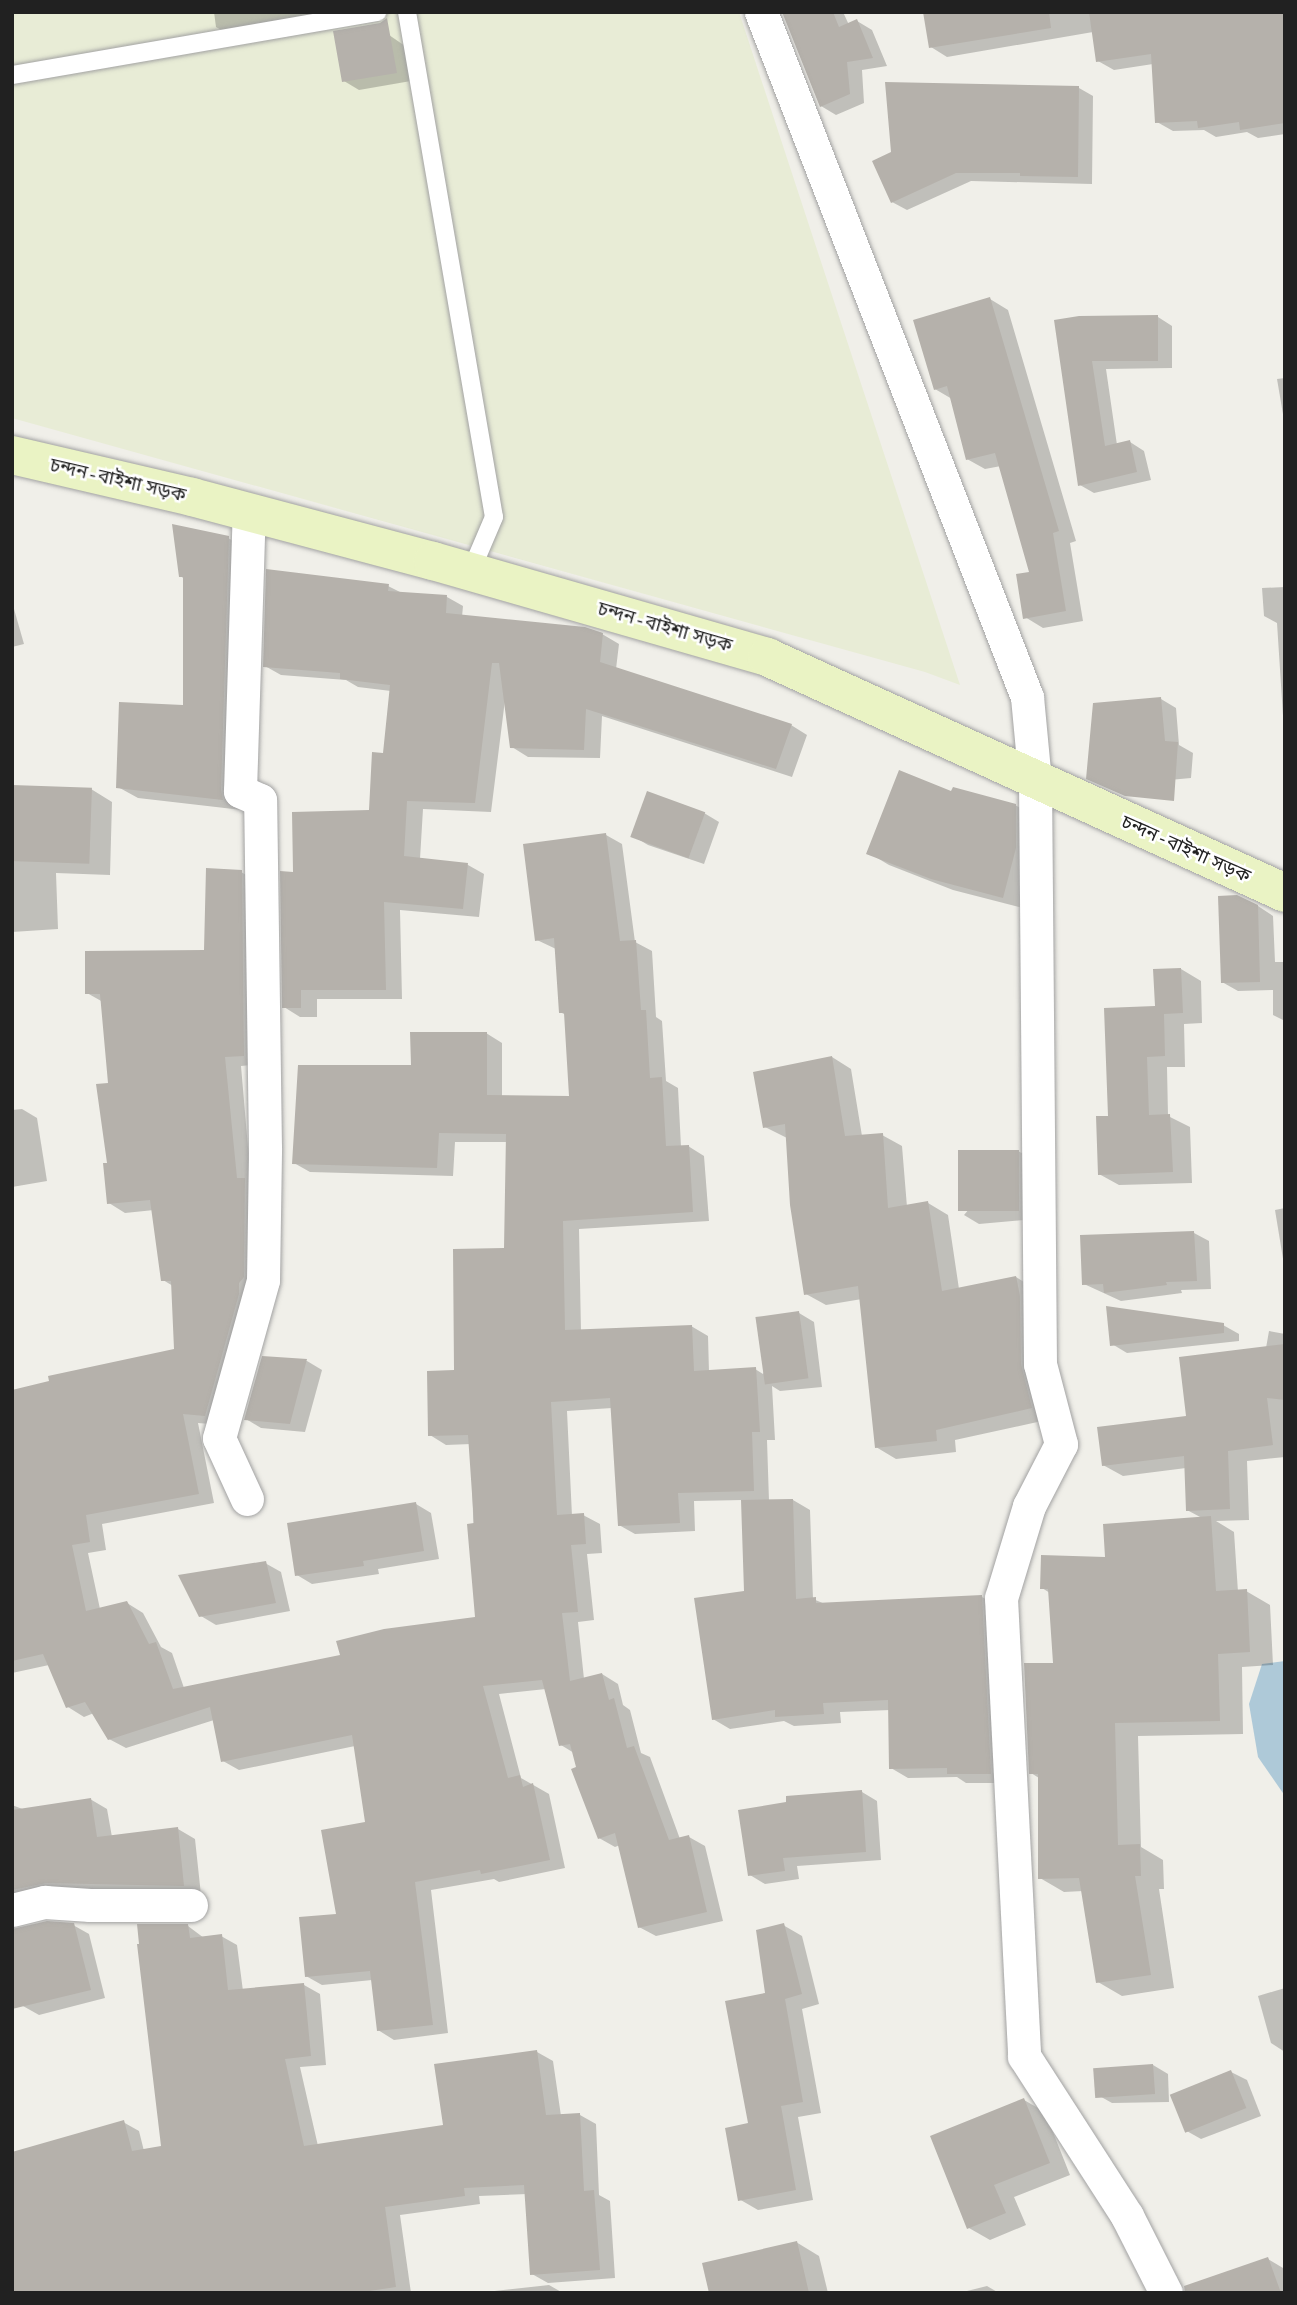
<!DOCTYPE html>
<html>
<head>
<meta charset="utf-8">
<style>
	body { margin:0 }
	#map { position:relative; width:1297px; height:2305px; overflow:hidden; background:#f0efe9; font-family:"Public Sans","Noto Sans Bengali",sans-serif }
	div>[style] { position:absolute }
	.farmland>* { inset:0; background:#e8ecd6 }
	.water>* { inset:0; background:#aec9d8 }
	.shadow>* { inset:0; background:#0003 }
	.building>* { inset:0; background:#b5b1ab; transform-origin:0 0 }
	.roads { filter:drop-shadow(0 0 2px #a2a2a2) drop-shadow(0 0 2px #a2a2a2) }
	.lane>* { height:18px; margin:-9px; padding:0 9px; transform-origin:9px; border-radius:9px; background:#fff }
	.street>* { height:33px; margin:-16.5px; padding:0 16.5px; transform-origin:16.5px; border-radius:16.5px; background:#fff }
	.secondary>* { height:38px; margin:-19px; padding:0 19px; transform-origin:19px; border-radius:19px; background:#eaf3c4 }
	span { translate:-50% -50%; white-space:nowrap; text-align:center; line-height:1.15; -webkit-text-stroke:5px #fff; paint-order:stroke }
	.street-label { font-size:19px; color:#212121 }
	.frame { position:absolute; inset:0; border:14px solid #212121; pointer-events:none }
</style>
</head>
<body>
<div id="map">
	<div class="farmland">
		<i style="clip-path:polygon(12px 12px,739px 12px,960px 685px,925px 672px,12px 418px)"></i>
	</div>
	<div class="water">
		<i style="clip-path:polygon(1285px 1661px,1285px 1796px,1258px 1757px,1249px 1704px,1262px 1664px)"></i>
	</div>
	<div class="shadow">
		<i style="clip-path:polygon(214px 12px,372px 12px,232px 36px,216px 27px)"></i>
		<i style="clip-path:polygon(784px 12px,843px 12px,849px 25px,857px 21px,872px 30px,887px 66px,862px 70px,864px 103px,836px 115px,821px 106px)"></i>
		<i style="clip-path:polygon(925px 12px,1285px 12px,1285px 134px,1258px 138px,1247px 132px,1216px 137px,1204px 130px,1173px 131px,1157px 122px,1153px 64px,1114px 70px,1098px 61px,1093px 32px,947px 57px,931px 47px)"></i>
		<i style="clip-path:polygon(376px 26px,405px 46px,411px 81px,359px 90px,344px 81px)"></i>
		<i style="clip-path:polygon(1079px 88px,1093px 96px,1092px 184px,971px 181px,907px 210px,892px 202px)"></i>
		<i style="clip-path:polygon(990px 299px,1008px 310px,1076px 541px,1070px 543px,1083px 621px,1043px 628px,1025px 617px,1031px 574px,1001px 466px,985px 469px,967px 459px,952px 399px,935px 389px)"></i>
		<i style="clip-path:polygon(1158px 317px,1172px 326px,1172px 368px,1106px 369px,1117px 445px,1130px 442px,1144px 451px,1151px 480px,1094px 493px,1080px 485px,1056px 321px)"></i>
		<i style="clip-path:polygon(1285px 378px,1285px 426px,1277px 379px)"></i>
		<i style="clip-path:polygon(228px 538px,248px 549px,242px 810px,138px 798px,118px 787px,185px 707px,185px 579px,180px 576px)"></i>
		<i style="clip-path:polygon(388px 586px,402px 593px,447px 597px,463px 606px,462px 617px,602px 634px,619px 644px,616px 669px,791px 725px,807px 735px,792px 777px,602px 716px,600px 758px,528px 757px,512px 747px,505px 700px,491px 812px,423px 809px,420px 859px,468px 865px,484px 874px,479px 917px,400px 910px,402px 999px,317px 999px,317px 1017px,300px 1017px,284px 1007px,295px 874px,371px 812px,384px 755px,391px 691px,358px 687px,346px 680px,281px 675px,265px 666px)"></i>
		<i style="clip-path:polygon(1285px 587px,1285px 747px,1277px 623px,1264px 616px,1262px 588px)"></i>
		<i style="clip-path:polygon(12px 602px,24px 644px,12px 647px)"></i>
		<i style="clip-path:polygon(1161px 699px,1176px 708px,1179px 745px,1193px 753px,1191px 778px,1104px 786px)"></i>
		<i style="clip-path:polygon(12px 787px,91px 789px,112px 802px,110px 875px,56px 873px,58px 929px,12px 932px)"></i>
		<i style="clip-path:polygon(953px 793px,1015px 805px,1036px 817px,1023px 908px,953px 890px,889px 865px,869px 853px)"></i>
		<i style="clip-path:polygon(704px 813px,719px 822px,704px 864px,648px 845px,633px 836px)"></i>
		<i style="clip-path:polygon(606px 835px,622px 844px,635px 942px,652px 951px,656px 1017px,662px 1021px,666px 1081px,678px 1088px,681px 1147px,688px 1146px,704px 1156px,709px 1221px,579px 1229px,581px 1331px,691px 1326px,708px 1336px,709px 1372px,755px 1369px,763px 1374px,799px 1313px,814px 1322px,822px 1387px,780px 1391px,772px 1386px,775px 1440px,767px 1440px,769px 1501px,793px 1500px,810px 1510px,813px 1599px,825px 1604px,982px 1597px,999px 1607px,1007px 1783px,966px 1783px,957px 1777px,908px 1778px,891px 1768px,890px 1710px,840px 1712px,841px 1723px,794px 1726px,784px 1721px,730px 1729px,713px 1719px,746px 1593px,743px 1500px,694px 1501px,695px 1531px,635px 1534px,619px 1525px,612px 1408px,567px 1411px,572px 1516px,583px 1515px,600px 1524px,602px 1553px,587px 1554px,594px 1620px,578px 1622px,584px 1679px,602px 1674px,618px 1684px,623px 1705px,630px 1710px,641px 1753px,650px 1757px,680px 1839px,689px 1837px,705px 1846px,723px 1921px,656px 1936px,639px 1927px,620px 1845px,615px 1847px,599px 1838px,574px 1753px,561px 1745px,546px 1689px,499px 1694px,521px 1778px,549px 1794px,565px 1868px,499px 1882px,494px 1879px,431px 1890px,448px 2033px,394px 2040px,378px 2030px,372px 1980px,322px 1985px,306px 1976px,338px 1915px,367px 1823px,355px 1746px,239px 1770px,223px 1761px,214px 1720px,126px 1748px,109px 1739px,94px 1713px,84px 1717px,68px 1707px,49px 1665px,12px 1673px,12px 1391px,176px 1351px,173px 1286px,163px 1280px,154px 1210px,125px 1213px,109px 1203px,110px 1085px,103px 1002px,87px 993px,206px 952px,241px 872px,257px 881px,260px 1064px,241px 1066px,260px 1287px,221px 1425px,198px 1423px,214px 1503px,102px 1524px,106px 1550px,88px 1553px,100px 1609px,127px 1603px,143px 1613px,161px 1647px,172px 1653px,184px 1688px,342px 1656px,476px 1618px,471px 1444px,446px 1445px,430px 1435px,505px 1249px,508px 1142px,455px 1142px,453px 1176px,310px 1172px,294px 1163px,412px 1067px,486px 1033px,502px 1043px,502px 1097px,571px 1098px,566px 1015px,560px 1012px,556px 949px,537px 940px)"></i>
		<i style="clip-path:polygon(1258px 906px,1273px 916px,1275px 962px,1285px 962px,1285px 1021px,1273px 1015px,1273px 990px,1238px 991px,1222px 982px)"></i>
		<i style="clip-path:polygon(1181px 969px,1201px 981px,1202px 1023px,1184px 1024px,1185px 1067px,1167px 1067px,1168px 1116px,1190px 1127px,1192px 1183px,1119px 1185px,1099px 1174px,1110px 1117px,1157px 1008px)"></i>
		<i style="clip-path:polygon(832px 1057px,851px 1069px,862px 1136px,882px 1135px,902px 1146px,907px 1207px,928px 1203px,948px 1215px,959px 1289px,1016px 1277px,1035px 1289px,1051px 1419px,955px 1440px,956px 1452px,896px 1459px,876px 1447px,862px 1299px,826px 1305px,806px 1294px,787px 1138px,765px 1127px)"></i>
		<i style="clip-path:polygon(22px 1109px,37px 1118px,47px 1181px,12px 1187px,12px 1110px)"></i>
		<i style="clip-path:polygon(1018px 1151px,1034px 1160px,1034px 1219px,979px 1224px,964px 1215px)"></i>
		<i style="clip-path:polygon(1285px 1208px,1285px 1271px,1275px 1210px)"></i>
		<i style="clip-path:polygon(1194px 1233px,1209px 1241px,1211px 1289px,1181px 1290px,1182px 1293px,1121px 1301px,1084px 1284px)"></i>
		<i style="clip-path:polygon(1223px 1325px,1239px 1334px,1239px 1341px,1127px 1353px,1112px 1344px)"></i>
		<i style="clip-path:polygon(1269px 1331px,1285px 1334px,1285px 1457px,1247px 1461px,1249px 1520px,1216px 1521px,1234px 1532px,1238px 1592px,1246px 1591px,1270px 1605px,1273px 1665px,1242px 1667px,1243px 1734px,1138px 1736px,1141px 1847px,1163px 1860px,1164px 1889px,1159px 1889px,1174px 1988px,1122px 1996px,1098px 1982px,1083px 1891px,1064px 1892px,1040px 1878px,1039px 1778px,1031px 1773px,1055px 1664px,1050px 1593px,1042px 1588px,1202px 1518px,1187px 1510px,1186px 1468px,1123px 1476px,1103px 1465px,1188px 1418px,1266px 1348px)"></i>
		<i style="clip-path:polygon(263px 1358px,307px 1361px,322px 1370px,305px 1432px,261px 1428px,246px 1419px)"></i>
		<i style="clip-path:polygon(416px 1504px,431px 1513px,439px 1559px,378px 1569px,379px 1574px,312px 1584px,297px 1575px)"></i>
		<i style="clip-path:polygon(265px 1563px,281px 1572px,290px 1611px,216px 1625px,201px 1616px)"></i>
		<i style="clip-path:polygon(862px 1792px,877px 1801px,881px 1860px,797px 1866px,799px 1879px,765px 1884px,750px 1875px)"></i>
		<i style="clip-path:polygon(90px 1799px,107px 1809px,112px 1837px,178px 1829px,195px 1839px,201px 1895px,12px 1912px,12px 1805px,25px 1810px)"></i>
		<i style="clip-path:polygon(73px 1925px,89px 1934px,105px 1998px,39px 2015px,23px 2006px)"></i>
		<i style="clip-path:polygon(783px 1925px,802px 1936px,819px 2004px,802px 2009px,821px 2113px,798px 2117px,813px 2200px,758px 2210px,739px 2199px,767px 1995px)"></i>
		<i style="clip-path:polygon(188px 1926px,204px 1938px,221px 1936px,237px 1945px,243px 1991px,304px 1985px,320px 1994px,326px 2065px,300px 2067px,318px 2146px,445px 2126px,537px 2052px,553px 2061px,561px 2116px,580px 2115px,596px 2124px,599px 2195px,610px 2201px,615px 2278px,548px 2283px,532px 2274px,527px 2194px,479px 2196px,480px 2204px,400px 2215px,411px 2293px,12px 2293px,123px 2122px,139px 2131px,144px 2151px,163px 2147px)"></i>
		<i style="clip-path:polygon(1285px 1988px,1285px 2052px,1271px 2043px,1258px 1996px)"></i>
		<i style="clip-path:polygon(1153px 2065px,1168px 2074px,1169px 2102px,1112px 2103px,1096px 2094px)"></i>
		<i style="clip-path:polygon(1231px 2072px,1247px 2080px,1261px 2116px,1201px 2139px,1185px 2130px)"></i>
		<i style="clip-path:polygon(1024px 2100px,1045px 2112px,1070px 2175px,1014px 2197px,1026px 2225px,990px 2240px,969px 2228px)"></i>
		<i style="clip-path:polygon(796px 2242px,819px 2256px,828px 2293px,711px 2293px)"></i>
		<i style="clip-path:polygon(1268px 2259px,1283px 2268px,1285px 2293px,1208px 2293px)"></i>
		<i style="clip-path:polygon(549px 2285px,563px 2293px,477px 2293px)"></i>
		<i style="clip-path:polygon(987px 2286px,999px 2293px,959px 2293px)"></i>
	</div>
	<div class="building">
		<i style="clip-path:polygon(782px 12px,833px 12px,839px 27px,857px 19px,873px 58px,847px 62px,850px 94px,820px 107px)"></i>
		<i style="clip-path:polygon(923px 12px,1049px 12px,1051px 28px,929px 48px)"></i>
		<i style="clip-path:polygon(1089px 12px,1285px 12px,1285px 123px,1240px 130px,1239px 122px,1198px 128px,1197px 121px,1155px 123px,1151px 54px,1096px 62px)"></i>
		<i style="clip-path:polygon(387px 18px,397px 73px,342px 82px,333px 31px,380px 23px)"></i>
		<i style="clip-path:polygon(885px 82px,1079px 86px,1078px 177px,1020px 176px,1020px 173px,956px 173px,891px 203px,872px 161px,891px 152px)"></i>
		<i style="clip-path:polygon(990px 297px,1059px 531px,1053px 533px,1066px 611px,1023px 619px,1016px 574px,1029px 572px,995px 453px,966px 460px,947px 386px,934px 390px,913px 320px)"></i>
		<i style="clip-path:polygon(1158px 315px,1158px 361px,1092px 361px,1105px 446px,1130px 440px,1137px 472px,1078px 486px,1054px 320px,1079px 316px)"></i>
		<i style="clip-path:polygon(172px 524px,229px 536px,221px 790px,223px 800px,116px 788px,119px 702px,183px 705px,183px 577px,179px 577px)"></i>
		<i style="clip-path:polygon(266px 569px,389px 584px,388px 591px,447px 595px,446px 613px,585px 627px,603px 633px,600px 662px,792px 724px,776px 769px,586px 709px,584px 750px,510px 748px,499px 663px,492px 663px,475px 803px,407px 801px,404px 856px,468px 863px,463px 909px,384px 902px,386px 990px,301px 990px,301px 1008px,282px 1008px,280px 871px,293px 872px,292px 812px,369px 810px,372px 752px,383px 753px,390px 685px,340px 679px,340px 673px,263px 667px)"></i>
		<i style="clip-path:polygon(1161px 697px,1165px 741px,1178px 742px,1174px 801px,1125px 796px,1086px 779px,1093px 703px)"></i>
		<i style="clip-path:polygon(899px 770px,951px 791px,953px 787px,1016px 804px,1016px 848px,1003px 898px,931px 879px,866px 854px)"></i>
		<i style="left:12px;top:785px;width:80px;height:76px;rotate:2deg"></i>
		<i style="left:647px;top:791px;width:62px;height:49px;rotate:20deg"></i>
		<i style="clip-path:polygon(606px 833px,620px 941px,636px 940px,641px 1010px,646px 1010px,650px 1078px,662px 1077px,666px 1146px,689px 1145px,693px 1212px,563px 1221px,565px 1330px,692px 1325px,694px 1371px,756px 1367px,760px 1432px,752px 1432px,754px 1491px,678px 1493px,680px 1523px,618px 1526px,610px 1398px,551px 1402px,557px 1515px,584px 1513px,586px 1544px,571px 1545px,578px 1612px,562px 1613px,570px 1681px,602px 1673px,609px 1700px,614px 1698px,627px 1748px,634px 1746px,669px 1840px,689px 1835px,707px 1912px,638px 1928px,615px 1833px,598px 1839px,571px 1769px,576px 1767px,570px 1744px,559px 1746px,542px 1680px,483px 1686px,508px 1778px,520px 1775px,523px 1787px,533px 1783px,550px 1860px,481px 1874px,480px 1870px,415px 1882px,433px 2025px,377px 2031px,370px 1971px,305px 1977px,299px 1917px,336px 1914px,321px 1830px,365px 1822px,352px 1735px,221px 1762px,210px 1707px,108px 1740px,85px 1702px,66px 1708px,43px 1654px,12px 1661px,12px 1390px,49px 1381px,48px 1376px,174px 1349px,171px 1281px,161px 1281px,150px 1200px,107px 1204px,103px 1163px,107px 1163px,96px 1084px,108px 1083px,100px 994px,85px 994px,85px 951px,204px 950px,206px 868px,242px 870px,244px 1056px,225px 1057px,237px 1178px,245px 1178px,244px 1277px,239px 1283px,239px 1294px,205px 1416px,183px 1414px,199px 1494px,86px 1515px,90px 1542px,72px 1545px,86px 1611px,127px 1601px,149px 1644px,156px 1642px,173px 1689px,340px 1655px,336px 1641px,384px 1629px,475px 1617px,467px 1524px,474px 1523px,468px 1435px,428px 1436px,427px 1371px,454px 1370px,453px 1249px,504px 1248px,506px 1134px,439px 1133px,437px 1168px,292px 1164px,298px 1065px,411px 1065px,410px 1032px,487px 1032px,487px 1095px,569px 1096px,564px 1013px,559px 1013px,554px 938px,535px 941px,523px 844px)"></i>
		<i style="clip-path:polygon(1237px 895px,1258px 905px,1260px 982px,1221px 983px,1218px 896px)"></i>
		<i style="clip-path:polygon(1181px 968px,1183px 1013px,1164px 1014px,1165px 1056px,1147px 1057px,1149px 1115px,1170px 1114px,1173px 1172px,1098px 1175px,1096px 1116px,1108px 1116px,1104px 1008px,1155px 1006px,1153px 969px)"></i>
		<i style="clip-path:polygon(832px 1056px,845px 1136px,883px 1133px,888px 1208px,928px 1201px,942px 1291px,1016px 1276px,1020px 1296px,1021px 1364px,1032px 1408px,936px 1430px,937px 1441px,875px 1448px,858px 1286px,804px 1295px,790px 1205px,785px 1124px,763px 1128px,753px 1072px)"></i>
		<i style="left:1019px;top:1150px;width:61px;height:61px;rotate:90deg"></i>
		<i style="clip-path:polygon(1194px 1231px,1197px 1281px,1166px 1282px,1167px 1285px,1104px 1293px,1103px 1284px,1082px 1285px,1080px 1235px)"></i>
		<i style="clip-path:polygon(1106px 1306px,1224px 1323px,1224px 1333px,1110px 1346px)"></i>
		<i style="left:799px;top:1311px;width:68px;height:44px;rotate:82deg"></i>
		<i style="clip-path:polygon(1285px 1344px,1285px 1400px,1267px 1398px,1273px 1445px,1228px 1451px,1230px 1509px,1186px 1511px,1184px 1456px,1102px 1466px,1097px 1427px,1186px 1416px,1179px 1357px)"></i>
		<i style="clip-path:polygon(262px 1356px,307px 1359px,290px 1424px,244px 1420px)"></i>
		<i style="clip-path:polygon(793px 1499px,796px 1599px,816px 1597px,816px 1603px,982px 1595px,991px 1774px,947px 1774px,947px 1768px,889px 1769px,888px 1700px,823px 1703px,824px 1714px,775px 1717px,775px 1710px,712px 1720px,694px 1598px,744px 1591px,741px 1500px)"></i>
		<i style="clip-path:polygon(416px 1502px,424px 1551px,363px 1561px,364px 1566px,295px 1576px,287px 1523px)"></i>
		<i style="clip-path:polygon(1211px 1516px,1216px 1591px,1247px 1589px,1250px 1652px,1218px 1654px,1220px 1721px,1115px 1723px,1118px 1845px,1140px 1844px,1141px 1876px,1135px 1876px,1151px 1975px,1096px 1983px,1079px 1878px,1038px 1879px,1038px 1774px,1029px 1774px,1024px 1663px,1053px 1663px,1048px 1589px,1040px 1589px,1041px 1555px,1105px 1557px,1103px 1524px)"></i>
		<i style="clip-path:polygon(266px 1561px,276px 1603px,199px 1617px,178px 1575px)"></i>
		<i style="clip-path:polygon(862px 1790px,866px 1852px,783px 1858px,785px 1871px,748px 1876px,738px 1810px,786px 1802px,786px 1796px)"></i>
		<i style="clip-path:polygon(91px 1798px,97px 1837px,178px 1827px,184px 1886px,46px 1883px,12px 1890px,12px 1810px)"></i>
		<i style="clip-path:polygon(47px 1921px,74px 1923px,91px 1990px,12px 2009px,12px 1929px)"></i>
		<i style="clip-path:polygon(784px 1923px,802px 1994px,785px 1999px,803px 2102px,781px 2106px,796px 2190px,738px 2201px,725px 2128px,748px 2123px,725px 2001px,765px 1993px,756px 1930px)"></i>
		<i style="clip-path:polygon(137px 1924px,188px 1924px,190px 1938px,222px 1934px,228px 1990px,304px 1983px,311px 2056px,285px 2059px,304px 2146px,443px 2125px,434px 2064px,537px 2050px,546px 2115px,580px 2113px,584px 2191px,594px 2190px,600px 2270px,530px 2275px,524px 2185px,464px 2188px,465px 2196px,385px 2207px,396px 2287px,356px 2293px,12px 2293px,12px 2152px,124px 2120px,132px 2151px,161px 2146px,137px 1944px,139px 1944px)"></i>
		<i style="left:1153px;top:2064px;width:30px;height:60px;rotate:86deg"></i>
		<i style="left:1231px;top:2070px;width:41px;height:66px;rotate:68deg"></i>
		<i style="clip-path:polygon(1024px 2098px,1050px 2163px,994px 2185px,1006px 2213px,967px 2229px,930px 2136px)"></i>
		<i style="clip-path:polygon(797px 2241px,809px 2293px,709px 2293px,702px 2263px)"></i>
		<i style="clip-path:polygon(1268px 2257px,1281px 2293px,1185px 2293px,1184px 2286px)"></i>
	</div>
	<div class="roads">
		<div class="lane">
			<i style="left:407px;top:12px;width:512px;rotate:80.23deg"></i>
			<i style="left:494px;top:517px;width:59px;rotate:113.1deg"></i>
			<i style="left:12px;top:75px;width:371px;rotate:-9.8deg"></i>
		</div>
		<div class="street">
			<i style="left:761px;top:12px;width:735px;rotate:68.78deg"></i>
			<i style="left:1027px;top:697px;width:84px;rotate:84.6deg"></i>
			<i style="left:1035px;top:781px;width:583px;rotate:89.51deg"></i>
			<i style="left:1040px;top:1364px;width:83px;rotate:75.3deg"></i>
			<i style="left:1061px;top:1444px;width:70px;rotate:117.3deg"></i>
			<i style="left:1029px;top:1506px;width:96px;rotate:106.9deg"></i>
			<i style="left:1001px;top:1598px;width:459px;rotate:87.1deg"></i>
			<i style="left:1024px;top:2056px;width:190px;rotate:57.2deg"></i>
			<i style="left:1127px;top:2216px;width:86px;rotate:63.1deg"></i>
			<i style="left:247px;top:1499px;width:67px;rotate:-114.7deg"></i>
			<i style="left:219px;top:1438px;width:164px;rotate:-74.4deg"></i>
			<i style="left:263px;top:1280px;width:132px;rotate:-89.1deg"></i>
			<i style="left:265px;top:1148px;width:348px;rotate:-90.8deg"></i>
			<i style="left:260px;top:800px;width:22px;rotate:-156deg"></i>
			<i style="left:240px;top:791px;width:279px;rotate:-88.2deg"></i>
			<i style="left:12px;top:1910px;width:34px;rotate:-14deg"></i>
			<i style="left:45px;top:1902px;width:45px;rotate:3.8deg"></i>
			<i style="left:90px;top:1905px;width:101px"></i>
		</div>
		<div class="secondary">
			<i style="left:12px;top:455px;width:185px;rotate:13.1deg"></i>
			<i style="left:192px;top:497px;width:249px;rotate:14.9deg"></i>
			<i style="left:433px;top:561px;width:348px;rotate:16deg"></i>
			<i style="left:767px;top:657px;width:569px;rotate:24.49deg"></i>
		</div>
	</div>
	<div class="street-label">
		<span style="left:118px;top:480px;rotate:13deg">চন্দন - বাইশা সড়ক</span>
		<span style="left:665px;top:627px;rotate:16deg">চন্দন - বাইশা সড়ক</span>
		<span style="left:1186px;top:849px;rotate:24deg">চন্দন - বাইশা সড়ক</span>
	</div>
	<div class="frame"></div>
</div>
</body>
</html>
